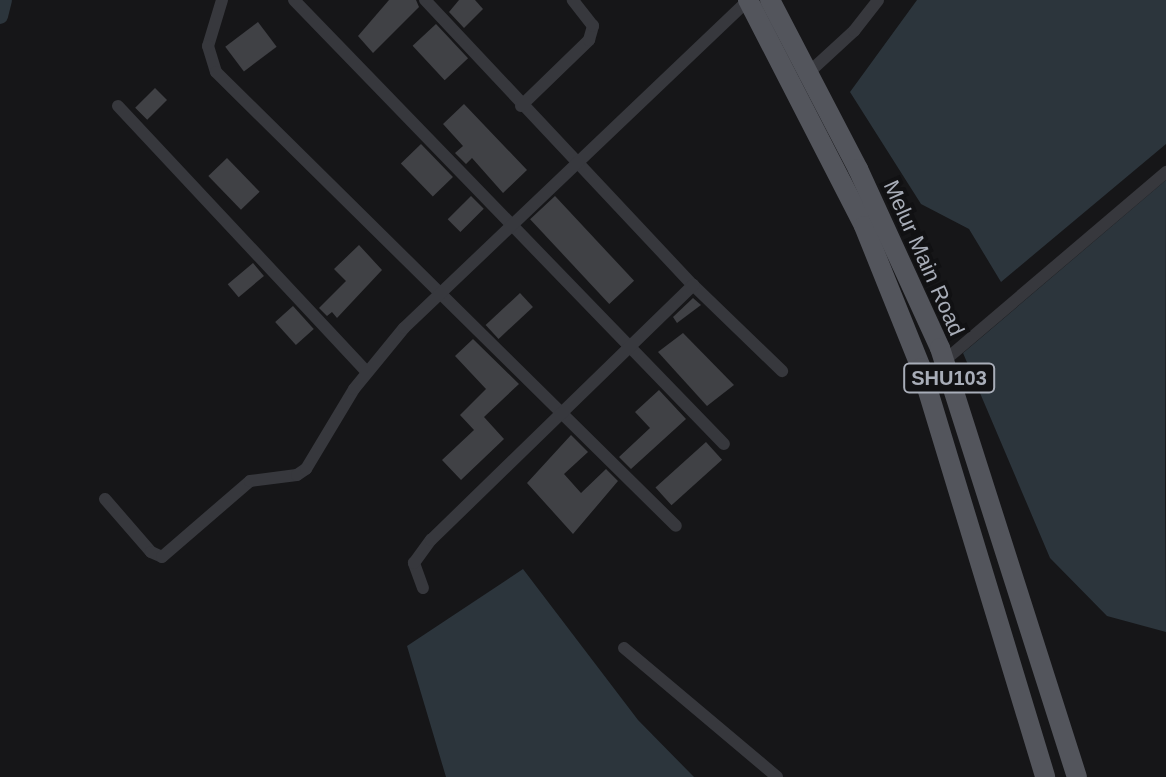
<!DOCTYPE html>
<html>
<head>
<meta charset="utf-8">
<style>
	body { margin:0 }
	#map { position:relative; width:1166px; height:777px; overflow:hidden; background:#161618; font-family:Helvetica,sans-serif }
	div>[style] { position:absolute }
	.water>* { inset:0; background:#2c353c }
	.canal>* { height:16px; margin:-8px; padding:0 8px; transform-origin:8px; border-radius:8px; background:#2c353c }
	.building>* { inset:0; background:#404145; transform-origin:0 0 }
	.street>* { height:12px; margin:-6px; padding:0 6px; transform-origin:6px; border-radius:6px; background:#37383d }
	.primary>* { height:20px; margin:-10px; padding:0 10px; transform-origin:10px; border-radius:10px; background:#53555c }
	span { translate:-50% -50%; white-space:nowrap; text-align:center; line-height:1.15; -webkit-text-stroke:8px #111113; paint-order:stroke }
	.shield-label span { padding:2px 6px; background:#111113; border:2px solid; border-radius:6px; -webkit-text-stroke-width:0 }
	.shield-label { font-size:20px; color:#a8adb8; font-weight:700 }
	.street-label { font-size:22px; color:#a8adb8 }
</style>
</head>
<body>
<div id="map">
	<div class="water">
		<i style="clip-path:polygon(917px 0,1166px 0,1166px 144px,1001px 282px,969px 229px,921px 204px,850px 92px)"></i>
		<i style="clip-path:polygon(1166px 180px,1165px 495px,1166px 632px,1107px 616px,1050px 558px,963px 353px)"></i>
		<i style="clip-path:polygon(523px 569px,638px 720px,694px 777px,446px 777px,407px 646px)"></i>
	</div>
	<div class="canal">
		<i style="left:0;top:16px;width:16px;rotate:-76deg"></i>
	</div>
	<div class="building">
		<i style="clip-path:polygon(389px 0,416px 0,419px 7px,373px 53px,358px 36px)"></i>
		<i style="clip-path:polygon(459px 0,475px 0,483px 9px,464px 28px,449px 12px)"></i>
		<i style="left:258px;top:22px;width:31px;height:41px;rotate:53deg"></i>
		<i style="left:436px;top:24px;width:47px;height:32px;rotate:47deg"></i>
		<i style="left:155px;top:88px;width:17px;height:28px;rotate:45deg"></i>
		<i style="clip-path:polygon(464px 104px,527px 170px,503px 193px,472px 158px,466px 164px,455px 153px,463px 146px,443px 124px)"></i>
		<i style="left:421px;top:144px;width:46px;height:28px;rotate:46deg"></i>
		<i style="left:227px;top:158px;width:47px;height:26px;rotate:46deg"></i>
		<i style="left:471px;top:196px;width:18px;height:33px;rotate:45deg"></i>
		<i style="left:555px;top:196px;width:116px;height:34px;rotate:47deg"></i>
		<i style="clip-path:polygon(359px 245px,382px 270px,337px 318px,332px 312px,327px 316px,319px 308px,346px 281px,334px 269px)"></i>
		<i style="left:253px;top:263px;width:17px;height:33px;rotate:50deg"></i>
		<i style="left:520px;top:293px;width:19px;height:47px;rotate:47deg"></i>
		<i style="clip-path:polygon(693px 298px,701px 305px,677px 323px,673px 317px)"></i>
		<i style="left:293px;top:306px;width:31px;height:24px;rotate:48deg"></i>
		<i style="clip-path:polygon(683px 333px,734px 385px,707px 406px,658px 352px)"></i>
		<i style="clip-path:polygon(473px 339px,519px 384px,484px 417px,504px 439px,461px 480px,442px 460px,474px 430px,460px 415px,486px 389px,455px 356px)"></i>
		<i style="clip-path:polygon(659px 390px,686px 419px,631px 469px,619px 457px,650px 428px,635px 412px)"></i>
		<i style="clip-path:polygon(571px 435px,588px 452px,564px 474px,581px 493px,606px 469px,618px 481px,573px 534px,527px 483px)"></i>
		<i style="left:706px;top:442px;width:24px;height:68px;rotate:48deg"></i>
	</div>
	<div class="street">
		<i style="left:222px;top:0;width:48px;rotate:106.9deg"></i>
		<i style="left:208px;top:46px;width:27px;rotate:73deg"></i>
		<i style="left:216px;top:72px;width:646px;rotate:44.62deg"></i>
		<i style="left:294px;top:0;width:618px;rotate:45.92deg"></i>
		<i style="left:425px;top:0;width:391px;rotate:46.8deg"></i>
		<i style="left:693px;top:285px;width:124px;rotate:44deg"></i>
		<i style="left:805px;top:76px;width:67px;rotate:-42.6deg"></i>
		<i style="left:854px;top:31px;width:39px;rotate:-52deg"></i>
		<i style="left:118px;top:106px;width:364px;rotate:46.9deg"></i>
		<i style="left:521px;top:106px;width:95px;rotate:-44.1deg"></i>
		<i style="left:589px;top:40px;width:15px;rotate:-74deg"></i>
		<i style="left:593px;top:26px;width:33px;rotate:-128deg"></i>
		<i style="left:944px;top:361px;width:292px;rotate:-40.4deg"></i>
		<i style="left:105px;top:499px;width:70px;rotate:49deg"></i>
		<i style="left:151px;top:552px;width:12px;rotate:24deg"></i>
		<i style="left:162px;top:557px;width:116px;rotate:-40.8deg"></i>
		<i style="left:250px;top:481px;width:47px;rotate:-7.3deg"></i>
		<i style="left:297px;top:475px;width:11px;rotate:-34deg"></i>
		<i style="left:306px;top:469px;width:93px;rotate:-59deg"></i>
		<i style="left:354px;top:389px;width:79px;rotate:-50.7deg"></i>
		<i style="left:404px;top:328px;width:476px;rotate:-43.6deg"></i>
		<i style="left:423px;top:588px;width:27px;rotate:-110deg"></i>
		<i style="left:414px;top:563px;width:29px;rotate:-54deg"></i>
		<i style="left:431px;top:540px;width:366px;rotate:-44.2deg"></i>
		<i style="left:624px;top:648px;width:200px;rotate:40.1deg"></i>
	</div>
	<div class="primary">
		<i style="left:748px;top:0;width:254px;rotate:62.8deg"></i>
		<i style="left:864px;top:226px;width:153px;rotate:68.1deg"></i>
		<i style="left:921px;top:368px;width:427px;rotate:73.1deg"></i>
		<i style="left:770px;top:0;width:191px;rotate:62.5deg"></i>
		<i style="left:858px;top:169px;width:197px;rotate:65.4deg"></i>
		<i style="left:940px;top:348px;width:450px;rotate:72.3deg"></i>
	</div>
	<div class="shield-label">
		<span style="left:949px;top:378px">SHU103</span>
	</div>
	<div class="street-label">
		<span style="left:924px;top:258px;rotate:66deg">Melur Main Road</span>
	</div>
</div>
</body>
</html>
